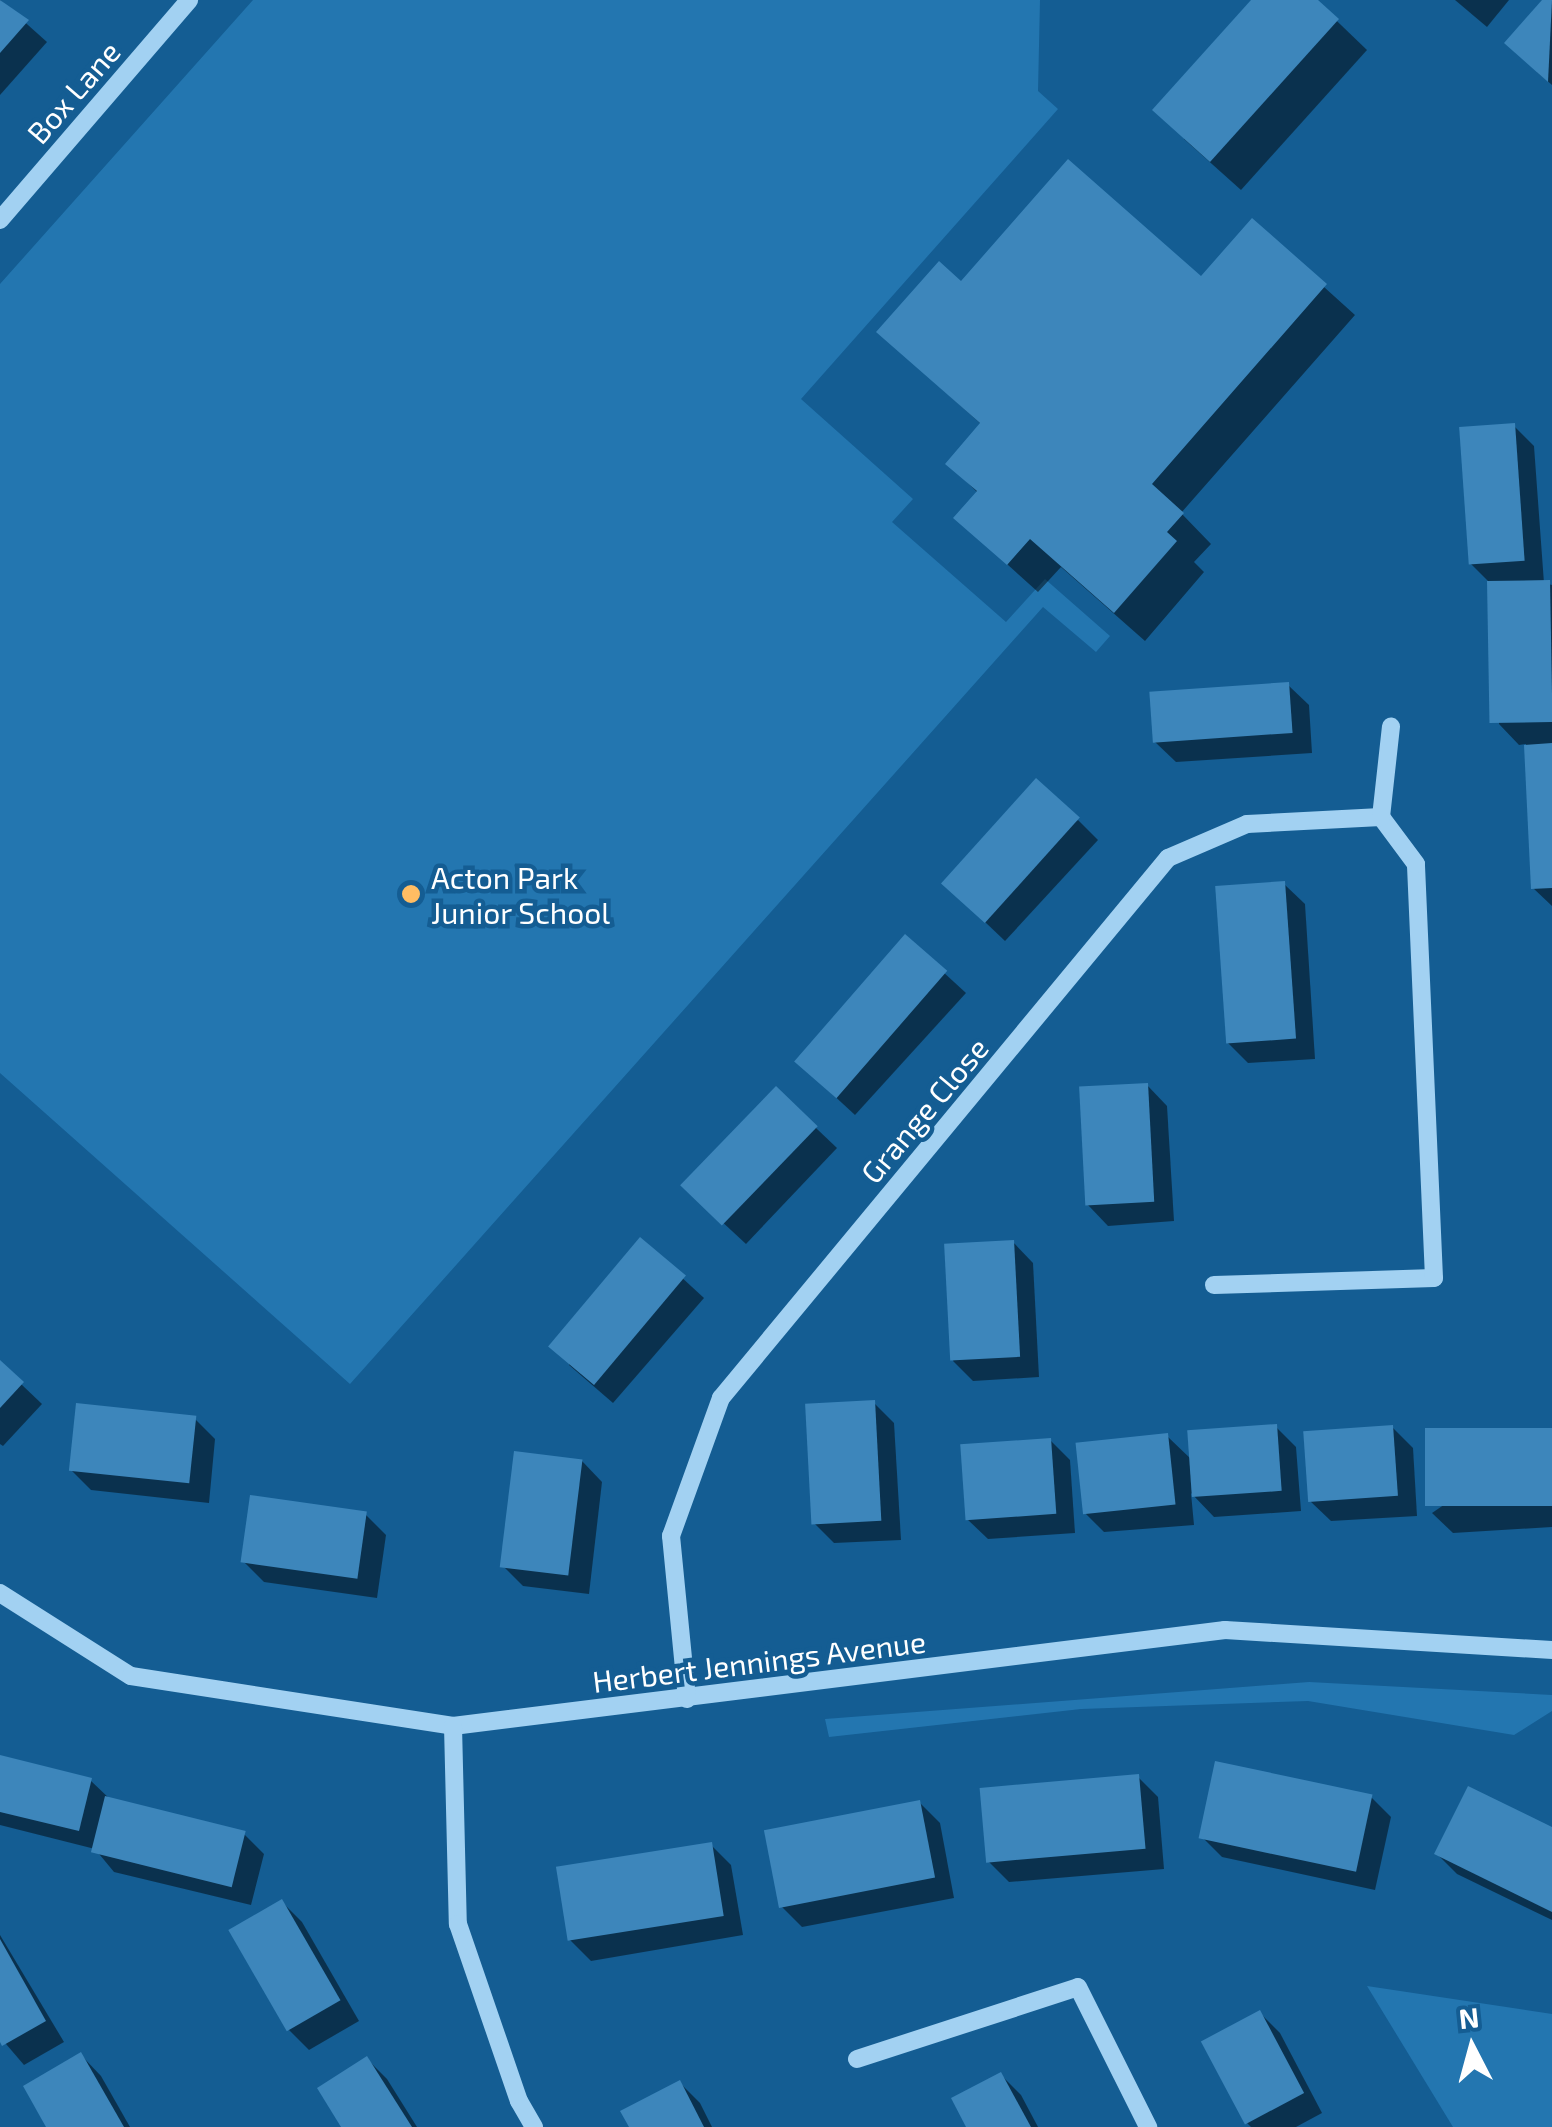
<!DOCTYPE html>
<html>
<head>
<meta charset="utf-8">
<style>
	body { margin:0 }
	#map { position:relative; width:1552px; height:2127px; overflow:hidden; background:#145d93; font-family:"Exo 2",sans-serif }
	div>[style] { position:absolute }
	.green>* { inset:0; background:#2376b0 }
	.shadow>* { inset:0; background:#0007 }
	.building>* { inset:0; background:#3d86bb; transform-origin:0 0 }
	.minor>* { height:18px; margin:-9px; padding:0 9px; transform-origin:9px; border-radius:9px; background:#a2d1f2 }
	.dots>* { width:28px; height:28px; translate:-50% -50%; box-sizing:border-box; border:5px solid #145d93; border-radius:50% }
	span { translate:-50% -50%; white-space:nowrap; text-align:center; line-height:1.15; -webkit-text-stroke:9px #145d93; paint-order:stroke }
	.street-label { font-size:30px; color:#fff }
	.poi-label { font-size:30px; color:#fff }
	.left { translate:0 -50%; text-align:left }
	.north { position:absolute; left:1422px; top:1997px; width:100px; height:100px; -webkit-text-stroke:8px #145d93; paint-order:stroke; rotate:354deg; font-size:28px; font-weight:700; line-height:40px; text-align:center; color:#fff }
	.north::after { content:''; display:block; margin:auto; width:35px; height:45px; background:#fff; clip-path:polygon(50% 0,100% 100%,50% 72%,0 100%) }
</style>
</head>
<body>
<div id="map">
	<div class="green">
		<i style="clip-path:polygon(253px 0,1040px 0,1038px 91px,1058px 109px,801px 399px,913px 499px,892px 522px,1006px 622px,1045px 579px,1110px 636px,1096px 652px,1043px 607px,350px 1384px,0 1073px,0 284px)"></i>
		<i style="clip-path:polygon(1309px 1682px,1552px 1695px,1552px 1711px,1514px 1735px,1308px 1701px,1081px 1709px,829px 1737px,825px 1719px)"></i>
		<i style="clip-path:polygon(1367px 1986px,1552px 2014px,1552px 2127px,1453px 2127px)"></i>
	</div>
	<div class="shadow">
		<i style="clip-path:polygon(0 0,47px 42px,0 95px)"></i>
		<i style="clip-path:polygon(1254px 0,1315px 0,1367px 50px,1241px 190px,1184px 139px)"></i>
		<i style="clip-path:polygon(1455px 0,1509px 0,1487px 27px)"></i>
		<i style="clip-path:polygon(1546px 0,1552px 0,1552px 85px,1537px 72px)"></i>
		<i style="clip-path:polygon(1252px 222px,1355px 315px,1181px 513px,1211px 544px,1194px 562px,1204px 572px,1145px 641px,1061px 567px,1038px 592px,956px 518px,978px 493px,949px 464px,982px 425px,879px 332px,962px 284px,1201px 279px)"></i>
		<i style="clip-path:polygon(1514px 426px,1534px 446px,1544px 583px,1552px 585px,1552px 906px,1533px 888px,1526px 744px,1519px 745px,1499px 724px,1493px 586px,1471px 564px)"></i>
		<i style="clip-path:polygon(1288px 685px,1309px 705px,1312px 753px,1176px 762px,1155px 742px)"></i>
		<i style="clip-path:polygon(1078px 820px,1098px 840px,1005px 941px,964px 902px)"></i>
		<i style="clip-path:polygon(1284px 884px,1305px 904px,1315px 1059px,1248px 1063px,1228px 1043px)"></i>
		<i style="clip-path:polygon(905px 937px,966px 993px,855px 1115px,816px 1079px)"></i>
		<i style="clip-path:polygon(1147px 1085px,1167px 1106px,1174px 1221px,1108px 1226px,1088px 1205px)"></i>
		<i style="clip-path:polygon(776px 1090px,837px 1148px,746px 1244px,705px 1206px)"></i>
		<i style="clip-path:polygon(641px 1240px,704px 1298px,613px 1403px,569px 1365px)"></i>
		<i style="clip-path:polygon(1013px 1242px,1033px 1263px,1039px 1377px,973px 1381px,953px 1361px)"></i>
		<i style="clip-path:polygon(0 1364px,42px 1404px,3px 1446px,0 1444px)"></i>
		<i style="clip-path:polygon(874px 1403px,894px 1423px,901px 1540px,834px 1543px,814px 1523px)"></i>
		<i style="clip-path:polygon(195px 1419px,215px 1439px,209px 1503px,91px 1490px,71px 1470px)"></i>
		<i style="clip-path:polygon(1276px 1427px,1296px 1447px,1301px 1511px,1214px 1517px,1191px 1493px,1194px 1525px,1104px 1532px,1084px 1512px,1167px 1436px,1192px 1460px)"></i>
		<i style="clip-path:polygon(1392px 1427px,1413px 1448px,1417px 1516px,1331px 1521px,1310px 1501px)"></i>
		<i style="clip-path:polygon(1552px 1431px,1552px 1527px,1453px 1533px,1432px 1513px)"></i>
		<i style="clip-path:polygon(1050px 1440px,1070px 1460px,1075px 1533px,988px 1539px,967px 1519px)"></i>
		<i style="clip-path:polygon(582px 1461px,602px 1482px,589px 1594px,523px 1586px,503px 1566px)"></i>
		<i style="clip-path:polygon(366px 1515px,386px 1535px,377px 1598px,264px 1582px,243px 1561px)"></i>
		<i style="clip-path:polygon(0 1758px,90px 1780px,111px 1800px,244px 1834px,264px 1854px,251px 1905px,114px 1872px,95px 1849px,0 1825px)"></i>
		<i style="clip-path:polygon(1138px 1777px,1158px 1797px,1164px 1869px,1009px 1882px,989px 1862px)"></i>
		<i style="clip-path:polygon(1371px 1797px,1391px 1817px,1375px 1890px,1222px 1857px,1202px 1837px)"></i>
		<i style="clip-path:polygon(920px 1803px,940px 1823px,954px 1898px,802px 1927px,782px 1907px)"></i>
		<i style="clip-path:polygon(1552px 1830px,1552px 1920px,1457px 1874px,1437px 1854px)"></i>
		<i style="clip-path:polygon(711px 1845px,731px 1865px,743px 1935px,591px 1961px,570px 1940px)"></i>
		<i style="clip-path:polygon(282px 1902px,302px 1922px,359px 2021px,309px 2050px,289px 2030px)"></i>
		<i style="clip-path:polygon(0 1935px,64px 2042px,24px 2065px,0 2037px)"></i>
		<i style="clip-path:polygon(1260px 2013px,1280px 2033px,1322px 2113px,1296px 2127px,1251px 2127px,1246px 2122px)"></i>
		<i style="clip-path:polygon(81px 2055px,101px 2076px,130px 2127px,49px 2127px)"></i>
		<i style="clip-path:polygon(367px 2059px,387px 2079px,417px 2127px,344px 2127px)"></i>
		<i style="clip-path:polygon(1001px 2075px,1021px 2095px,1038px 2127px,969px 2127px)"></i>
		<i style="clip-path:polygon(680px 2083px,700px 2103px,712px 2127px,632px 2127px)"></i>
	</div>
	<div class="building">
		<i style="clip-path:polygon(0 0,29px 20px,0 53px)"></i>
		<i style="clip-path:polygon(1251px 0,1318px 0,1339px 19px,1210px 162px,1152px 110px)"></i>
		<i style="clip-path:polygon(1542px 0,1552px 0,1548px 82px,1504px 43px)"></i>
		<i style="clip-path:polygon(1068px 159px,1201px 276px,1252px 218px,1327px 284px,1152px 484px,1184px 513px,1167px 532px,1177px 541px,1114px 613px,1030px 539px,1007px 565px,953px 518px,977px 491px,945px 464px,980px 423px,876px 332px,939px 261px,961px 281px)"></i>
		<i style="left:1515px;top:423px;width:138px;height:56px;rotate:86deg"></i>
		<i style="left:1550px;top:580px;width:142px;height:63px;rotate:89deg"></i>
		<i style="left:1289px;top:682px;width:51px;height:140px;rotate:86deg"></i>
		<i style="clip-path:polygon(1552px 743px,1552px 888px,1531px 889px,1524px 745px)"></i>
		<i style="left:1036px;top:778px;width:59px;height:142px;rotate:42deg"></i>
		<i style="left:1285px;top:881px;width:158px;height:70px;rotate:86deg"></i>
		<i style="left:905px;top:934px;width:56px;height:169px;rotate:41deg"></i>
		<i style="left:1148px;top:1083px;width:119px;height:69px;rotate:87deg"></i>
		<i style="left:776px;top:1086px;width:58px;height:138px;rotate:44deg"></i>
		<i style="left:640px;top:1237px;width:60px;height:143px;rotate:40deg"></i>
		<i style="left:1014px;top:1240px;width:117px;height:70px;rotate:87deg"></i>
		<i style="clip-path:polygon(0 1360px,24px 1382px,0 1408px)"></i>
		<i style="left:875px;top:1400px;width:121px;height:70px;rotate:87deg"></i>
		<i style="left:76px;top:1403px;width:121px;height:68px;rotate:6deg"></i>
		<i style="left:1277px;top:1424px;width:67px;height:90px;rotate:86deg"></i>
		<i style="left:1393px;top:1425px;width:71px;height:90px;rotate:86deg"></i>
		<i style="left:1552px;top:1428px;width:78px;height:127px;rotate:90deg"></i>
		<i style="left:1168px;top:1433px;width:72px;height:93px;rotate:84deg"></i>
		<i style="left:1051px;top:1438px;width:76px;height:91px;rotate:86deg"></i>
		<i style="left:514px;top:1451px;width:69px;height:117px;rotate:7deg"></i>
		<i style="left:250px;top:1495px;width:118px;height:68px;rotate:8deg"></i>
		<i style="clip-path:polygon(0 1755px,92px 1778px,79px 1831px,0 1812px)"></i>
		<i style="left:1215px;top:1761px;width:161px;height:79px;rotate:12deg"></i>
		<i style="left:1139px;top:1774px;width:75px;height:160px;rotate:85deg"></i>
		<i style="clip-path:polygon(1468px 1786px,1552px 1827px,1552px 1912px,1434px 1854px)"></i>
		<i style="left:105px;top:1796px;width:145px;height:58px;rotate:14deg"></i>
		<i style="left:920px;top:1800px;width:79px;height:159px;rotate:79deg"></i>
		<i style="left:712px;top:1842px;width:75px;height:158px;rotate:81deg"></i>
		<i style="left:282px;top:1899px;width:117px;height:62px;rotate:60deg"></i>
		<i style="clip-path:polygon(0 1939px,46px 2021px,2px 2046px,0 2042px)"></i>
		<i style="left:1260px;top:2010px;width:94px;height:67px;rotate:62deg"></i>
		<i style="clip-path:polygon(81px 2052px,124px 2127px,46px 2127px,23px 2086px)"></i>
		<i style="clip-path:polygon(367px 2056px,412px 2127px,341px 2127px,317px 2088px)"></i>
		<i style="clip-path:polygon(1001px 2072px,1031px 2127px,966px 2127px,951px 2098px)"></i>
		<i style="clip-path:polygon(680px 2080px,704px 2127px,629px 2127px,620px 2111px)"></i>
	</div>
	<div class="minor">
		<i style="left:0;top:220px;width:290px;rotate:-49.3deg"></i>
		<i style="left:1214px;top:1285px;width:220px;rotate:-1.8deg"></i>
		<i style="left:1434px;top:1278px;width:414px;rotate:-92.5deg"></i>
		<i style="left:1416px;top:864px;width:59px;rotate:-126.7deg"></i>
		<i style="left:0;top:1593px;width:155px;rotate:32.4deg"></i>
		<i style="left:131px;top:1676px;width:326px;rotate:8.8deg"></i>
		<i style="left:453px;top:1726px;width:778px;rotate:-7.09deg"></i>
		<i style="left:1225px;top:1630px;width:328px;rotate:3.5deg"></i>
		<i style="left:687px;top:1699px;width:164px;rotate:-95.6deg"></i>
		<i style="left:671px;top:1536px;width:147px;rotate:-70.1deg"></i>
		<i style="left:721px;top:1398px;width:701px;rotate:-50.38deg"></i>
		<i style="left:1168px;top:858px;width:86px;rotate:-23.3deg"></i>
		<i style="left:1247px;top:824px;width:134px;rotate:-3deg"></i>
		<i style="left:1381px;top:817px;width:91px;rotate:-83.7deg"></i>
		<i style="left:453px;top:1726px;width:198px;rotate:88.6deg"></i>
		<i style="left:458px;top:1924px;width:187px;rotate:71deg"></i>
		<i style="left:519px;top:2101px;width:30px;rotate:60deg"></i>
		<i style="left:857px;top:2059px;width:232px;rotate:-18deg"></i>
		<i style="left:1078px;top:1987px;width:157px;rotate:63.4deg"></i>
	</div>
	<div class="dots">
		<i style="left:411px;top:894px;background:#ffbd63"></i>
	</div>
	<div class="street-label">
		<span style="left:73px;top:92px;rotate:-49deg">Box Lane</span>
		<span style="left:924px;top:1110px;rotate:-50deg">Grange Close</span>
		<span style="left:759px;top:1661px;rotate:-7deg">Herbert Jennings Avenue</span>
	</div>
	<div class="poi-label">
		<span class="left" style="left:431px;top:894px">Acton Park<br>Junior School</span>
	</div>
	<div class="north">N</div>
</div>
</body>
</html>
